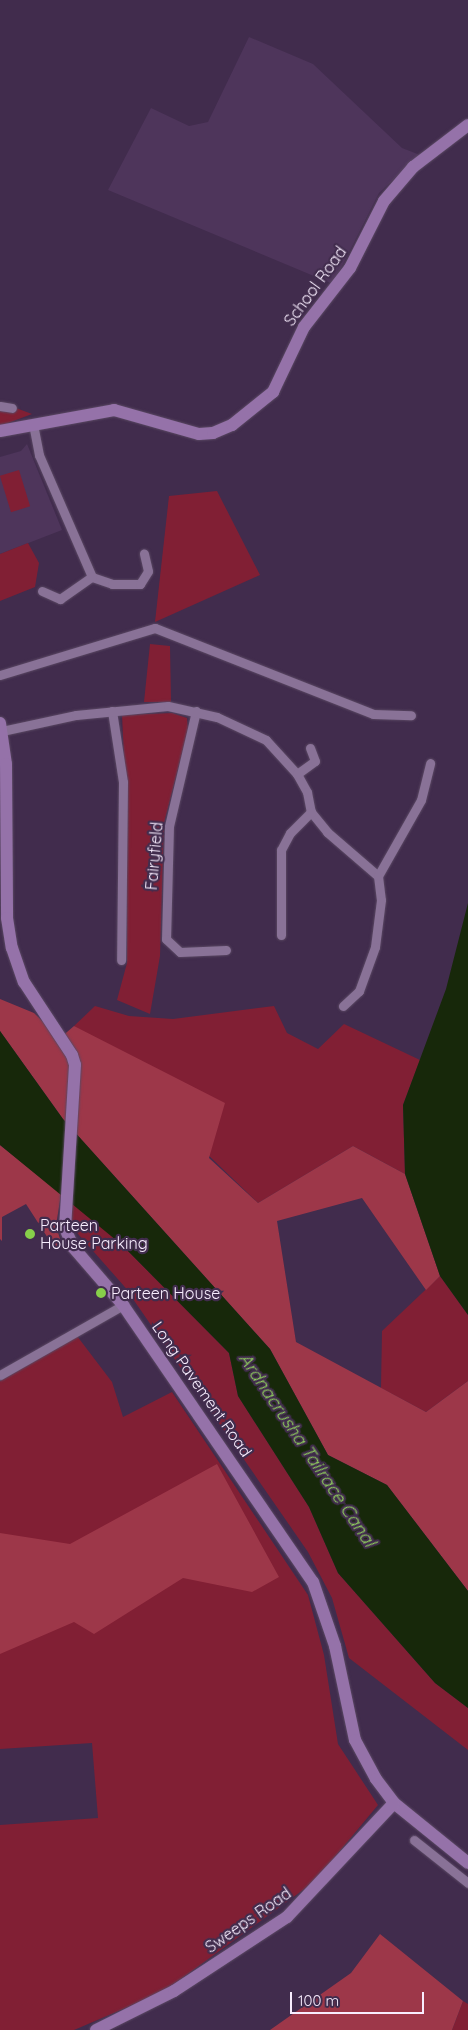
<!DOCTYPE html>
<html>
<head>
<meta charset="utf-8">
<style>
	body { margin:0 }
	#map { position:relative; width:468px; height:2030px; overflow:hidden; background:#412c4d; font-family:Quicksand,sans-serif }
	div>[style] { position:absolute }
	.built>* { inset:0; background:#4e355b }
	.green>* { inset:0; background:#811f34; transform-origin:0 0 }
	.forest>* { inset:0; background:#9d3749 }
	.water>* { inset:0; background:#17280a }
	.roads { filter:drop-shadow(0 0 1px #5a4863) drop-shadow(0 0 1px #5a4863) }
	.street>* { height:9px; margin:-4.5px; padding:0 4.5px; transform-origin:4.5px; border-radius:4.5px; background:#897297 }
	.secondary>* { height:12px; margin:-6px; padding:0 6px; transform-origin:6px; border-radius:6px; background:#9572a9 }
	.dots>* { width:14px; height:14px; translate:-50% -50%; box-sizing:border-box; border:2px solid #412c4d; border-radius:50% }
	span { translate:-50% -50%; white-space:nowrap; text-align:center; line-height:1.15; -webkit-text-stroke:4.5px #412c4d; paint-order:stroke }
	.street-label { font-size:16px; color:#f8edfe }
	.poi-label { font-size:16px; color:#f8edfe }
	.left { translate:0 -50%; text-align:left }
	.water-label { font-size:18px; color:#93d55f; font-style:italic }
	.scale { position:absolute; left:290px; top:1992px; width:134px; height:22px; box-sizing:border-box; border:2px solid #f8edfe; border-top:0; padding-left:6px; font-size:15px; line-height:18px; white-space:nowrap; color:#f8edfe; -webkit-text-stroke:4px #412c4d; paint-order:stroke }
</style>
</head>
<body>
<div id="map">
	<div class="built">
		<i style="clip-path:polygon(249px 37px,313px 64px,402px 148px,420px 155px,379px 193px,333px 284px,108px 190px,151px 108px,189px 126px,208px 122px)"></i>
		<i style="clip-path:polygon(27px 444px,62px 530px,0 554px,0 457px,21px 451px)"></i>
	</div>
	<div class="green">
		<i style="clip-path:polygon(16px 408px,32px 414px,0 426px,0 409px)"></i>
		<i style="left:19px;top:470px;width:38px;height:20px;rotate:73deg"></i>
		<i style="clip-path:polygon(217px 491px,260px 575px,155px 622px,169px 496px)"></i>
		<i style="clip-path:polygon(28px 543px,39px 563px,35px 587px,0 601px,0 554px)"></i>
		<i style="clip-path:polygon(150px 644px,170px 646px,171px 702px,144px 702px)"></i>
		<i style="clip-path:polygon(172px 713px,187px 718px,188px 730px,164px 823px,160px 956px,150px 1014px,117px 1000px,127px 963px,127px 822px,122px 715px)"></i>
		<i style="clip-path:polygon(95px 1006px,129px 1016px,173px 1019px,274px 1006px,287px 1033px,318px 1049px,344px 1024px,420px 1060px,403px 1105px,405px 1174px,353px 1146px,258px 1203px,74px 1026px)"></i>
		<i style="clip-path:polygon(69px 1199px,122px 1245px,229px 1353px,238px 1396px,309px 1507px,338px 1573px,435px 1683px,468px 1708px,468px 1750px,349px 1658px,332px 1598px,308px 1552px,124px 1286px,71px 1226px)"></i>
		<i style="clip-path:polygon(440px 1276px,468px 1315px,468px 1381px,426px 1412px,381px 1388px,382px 1331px)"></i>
		<i style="clip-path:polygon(77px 1336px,112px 1382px,123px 1417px,172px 1392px,308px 1595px,324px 1655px,338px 1744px,378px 1805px,314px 1882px,163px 1992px,74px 2030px,0 2030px,0 1825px,98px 1818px,92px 1743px,0 1749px,0 1381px)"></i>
		<i style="clip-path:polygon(463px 2001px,468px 2004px,468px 2030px,452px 2030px)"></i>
	</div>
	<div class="forest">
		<i style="clip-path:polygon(0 999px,34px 1013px,60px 1038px,74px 1026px,225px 1103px,209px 1158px,258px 1203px,353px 1146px,405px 1174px,440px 1276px,426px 1290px,362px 1198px,277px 1221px,296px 1342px,426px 1412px,468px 1381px,468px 1591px,387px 1485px,328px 1455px,270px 1349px,63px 1119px,0 1031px)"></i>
		<i style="clip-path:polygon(0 1145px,61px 1194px,56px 1226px,62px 1245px,55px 1249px,26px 1204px,2px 1217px,2px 1241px,0 1239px)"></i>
		<i style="clip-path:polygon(217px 1464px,279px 1577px,252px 1592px,183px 1578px,94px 1634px,74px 1622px,0 1654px,0 1533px,70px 1544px)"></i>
		<i style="clip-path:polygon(380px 1934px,463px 2001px,452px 2030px,270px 2030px,351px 1973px)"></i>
	</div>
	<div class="water">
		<i style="clip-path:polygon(468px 903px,468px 1315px,440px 1276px,405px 1174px,403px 1105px,446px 989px)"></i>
		<i style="clip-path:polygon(0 1031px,63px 1119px,270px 1349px,328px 1455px,387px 1485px,468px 1591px,468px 1708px,435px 1683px,338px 1573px,309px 1507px,238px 1396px,229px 1353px,122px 1245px,0 1145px)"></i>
	</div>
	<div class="roads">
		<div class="street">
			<i style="left:0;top:406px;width:12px;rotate:9deg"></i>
			<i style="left:33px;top:424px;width:32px;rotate:79deg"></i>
			<i style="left:39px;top:455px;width:133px;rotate:66.5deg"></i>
			<i style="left:92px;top:577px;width:21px;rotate:19deg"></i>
			<i style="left:112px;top:584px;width:28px"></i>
			<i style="left:140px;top:584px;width:15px;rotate:-58deg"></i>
			<i style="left:148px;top:571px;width:18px;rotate:-103deg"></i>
			<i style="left:42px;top:591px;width:20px;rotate:24deg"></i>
			<i style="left:60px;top:599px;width:39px;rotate:-35deg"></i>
			<i style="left:0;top:675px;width:162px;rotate:-16.9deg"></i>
			<i style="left:155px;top:628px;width:234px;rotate:21.5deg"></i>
			<i style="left:373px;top:714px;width:38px;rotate:2deg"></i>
			<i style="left:112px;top:711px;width:72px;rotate:81.2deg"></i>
			<i style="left:123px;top:782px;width:178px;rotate:90.6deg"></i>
			<i style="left:196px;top:711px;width:118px;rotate:103.2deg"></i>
			<i style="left:169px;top:826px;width:113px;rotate:91.5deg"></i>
			<i style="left:166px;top:939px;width:19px;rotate:43deg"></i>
			<i style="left:180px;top:952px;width:46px;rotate:-2.5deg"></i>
			<i style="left:2px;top:731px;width:76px;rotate:-12.2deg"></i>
			<i style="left:76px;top:715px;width:92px;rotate:-5.6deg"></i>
			<i style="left:168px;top:706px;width:50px;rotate:12.7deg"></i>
			<i style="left:217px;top:717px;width:54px;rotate:25.1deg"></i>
			<i style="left:266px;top:740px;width:46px;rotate:47.6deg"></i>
			<i style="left:297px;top:774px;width:21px;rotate:61deg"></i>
			<i style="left:307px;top:792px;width:20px;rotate:79deg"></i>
			<i style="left:311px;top:812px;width:26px;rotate:51deg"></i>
			<i style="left:327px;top:832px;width:67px;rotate:40.8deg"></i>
			<i style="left:378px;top:876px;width:24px;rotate:83deg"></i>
			<i style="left:381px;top:900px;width:47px;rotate:97.3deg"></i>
			<i style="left:375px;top:947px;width:47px;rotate:110deg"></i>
			<i style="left:359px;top:991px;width:22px;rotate:137deg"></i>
			<i style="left:297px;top:774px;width:22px;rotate:-36deg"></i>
			<i style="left:315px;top:761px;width:14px;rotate:-111deg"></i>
			<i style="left:378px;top:876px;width:87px;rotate:-60.5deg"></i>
			<i style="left:421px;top:800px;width:38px;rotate:-76deg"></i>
			<i style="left:281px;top:935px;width:85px;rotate:-90deg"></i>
			<i style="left:281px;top:850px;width:19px;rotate:-62deg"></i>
			<i style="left:290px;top:833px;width:30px;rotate:-45deg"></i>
			<i style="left:0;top:1375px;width:142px;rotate:-29.6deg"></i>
			<i style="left:414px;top:1840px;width:69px;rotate:38.5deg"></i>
		</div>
		<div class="secondary">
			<i style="left:0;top:431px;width:116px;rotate:-10.4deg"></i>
			<i style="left:114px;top:410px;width:88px;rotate:15.8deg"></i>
			<i style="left:199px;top:434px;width:14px;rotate:-4deg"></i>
			<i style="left:213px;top:433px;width:21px;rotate:-23deg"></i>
			<i style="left:232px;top:425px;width:53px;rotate:-38.8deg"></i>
			<i style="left:273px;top:392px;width:72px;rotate:-64.5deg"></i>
			<i style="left:304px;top:327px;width:75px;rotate:-52.1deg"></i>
			<i style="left:350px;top:268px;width:75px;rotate:-63.1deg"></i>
			<i style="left:384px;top:201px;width:45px;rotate:-49.5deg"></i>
			<i style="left:413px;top:167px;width:69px;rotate:-37.4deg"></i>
			<i style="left:0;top:723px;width:41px;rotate:81.7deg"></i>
			<i style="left:6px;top:764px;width:154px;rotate:89.6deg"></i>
			<i style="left:7px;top:918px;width:30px;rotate:81deg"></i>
			<i style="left:12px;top:948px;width:36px;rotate:71deg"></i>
			<i style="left:24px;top:982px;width:87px;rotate:56.7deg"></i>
			<i style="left:72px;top:1055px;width:10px;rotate:73deg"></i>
			<i style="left:75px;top:1065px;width:163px;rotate:93.5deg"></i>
			<i style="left:65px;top:1228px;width:21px;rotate:67deg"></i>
			<i style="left:73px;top:1247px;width:77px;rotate:49.2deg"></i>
			<i style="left:123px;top:1305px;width:336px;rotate:55.6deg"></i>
			<i style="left:313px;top:1582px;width:68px;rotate:71deg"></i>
			<i style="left:335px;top:1646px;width:96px;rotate:78deg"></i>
			<i style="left:355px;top:1740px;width:44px;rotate:61.7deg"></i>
			<i style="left:376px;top:1779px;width:30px;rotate:53deg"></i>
			<i style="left:394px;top:1803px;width:95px;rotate:39deg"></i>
			<i style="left:96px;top:2030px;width:87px;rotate:-26.6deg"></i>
			<i style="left:174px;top:1991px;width:135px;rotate:-33.2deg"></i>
			<i style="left:287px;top:1917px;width:156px;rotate:-46.8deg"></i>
		</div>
	</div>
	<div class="dots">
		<i style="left:30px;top:1234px;background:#87cf4a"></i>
		<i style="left:101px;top:1293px;background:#87cf4a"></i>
	</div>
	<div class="street-label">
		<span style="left:315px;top:286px;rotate:-54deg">School Road</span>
		<span style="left:154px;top:856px;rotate:-85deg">Fairyfield</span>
		<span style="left:202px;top:1389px;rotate:55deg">Long Pavement Road</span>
		<span style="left:248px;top:1920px;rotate:-35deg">Sweeps Road</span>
	</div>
	<div class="poi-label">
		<span class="left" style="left:40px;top:1234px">Parteen<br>House Parking</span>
		<span class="left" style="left:111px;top:1293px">Parteen House</span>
	</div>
	<div class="water-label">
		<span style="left:307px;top:1450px;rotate:56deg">Ardnacrusha Tailrace Canal</span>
	</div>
	<div class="scale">100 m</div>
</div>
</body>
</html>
